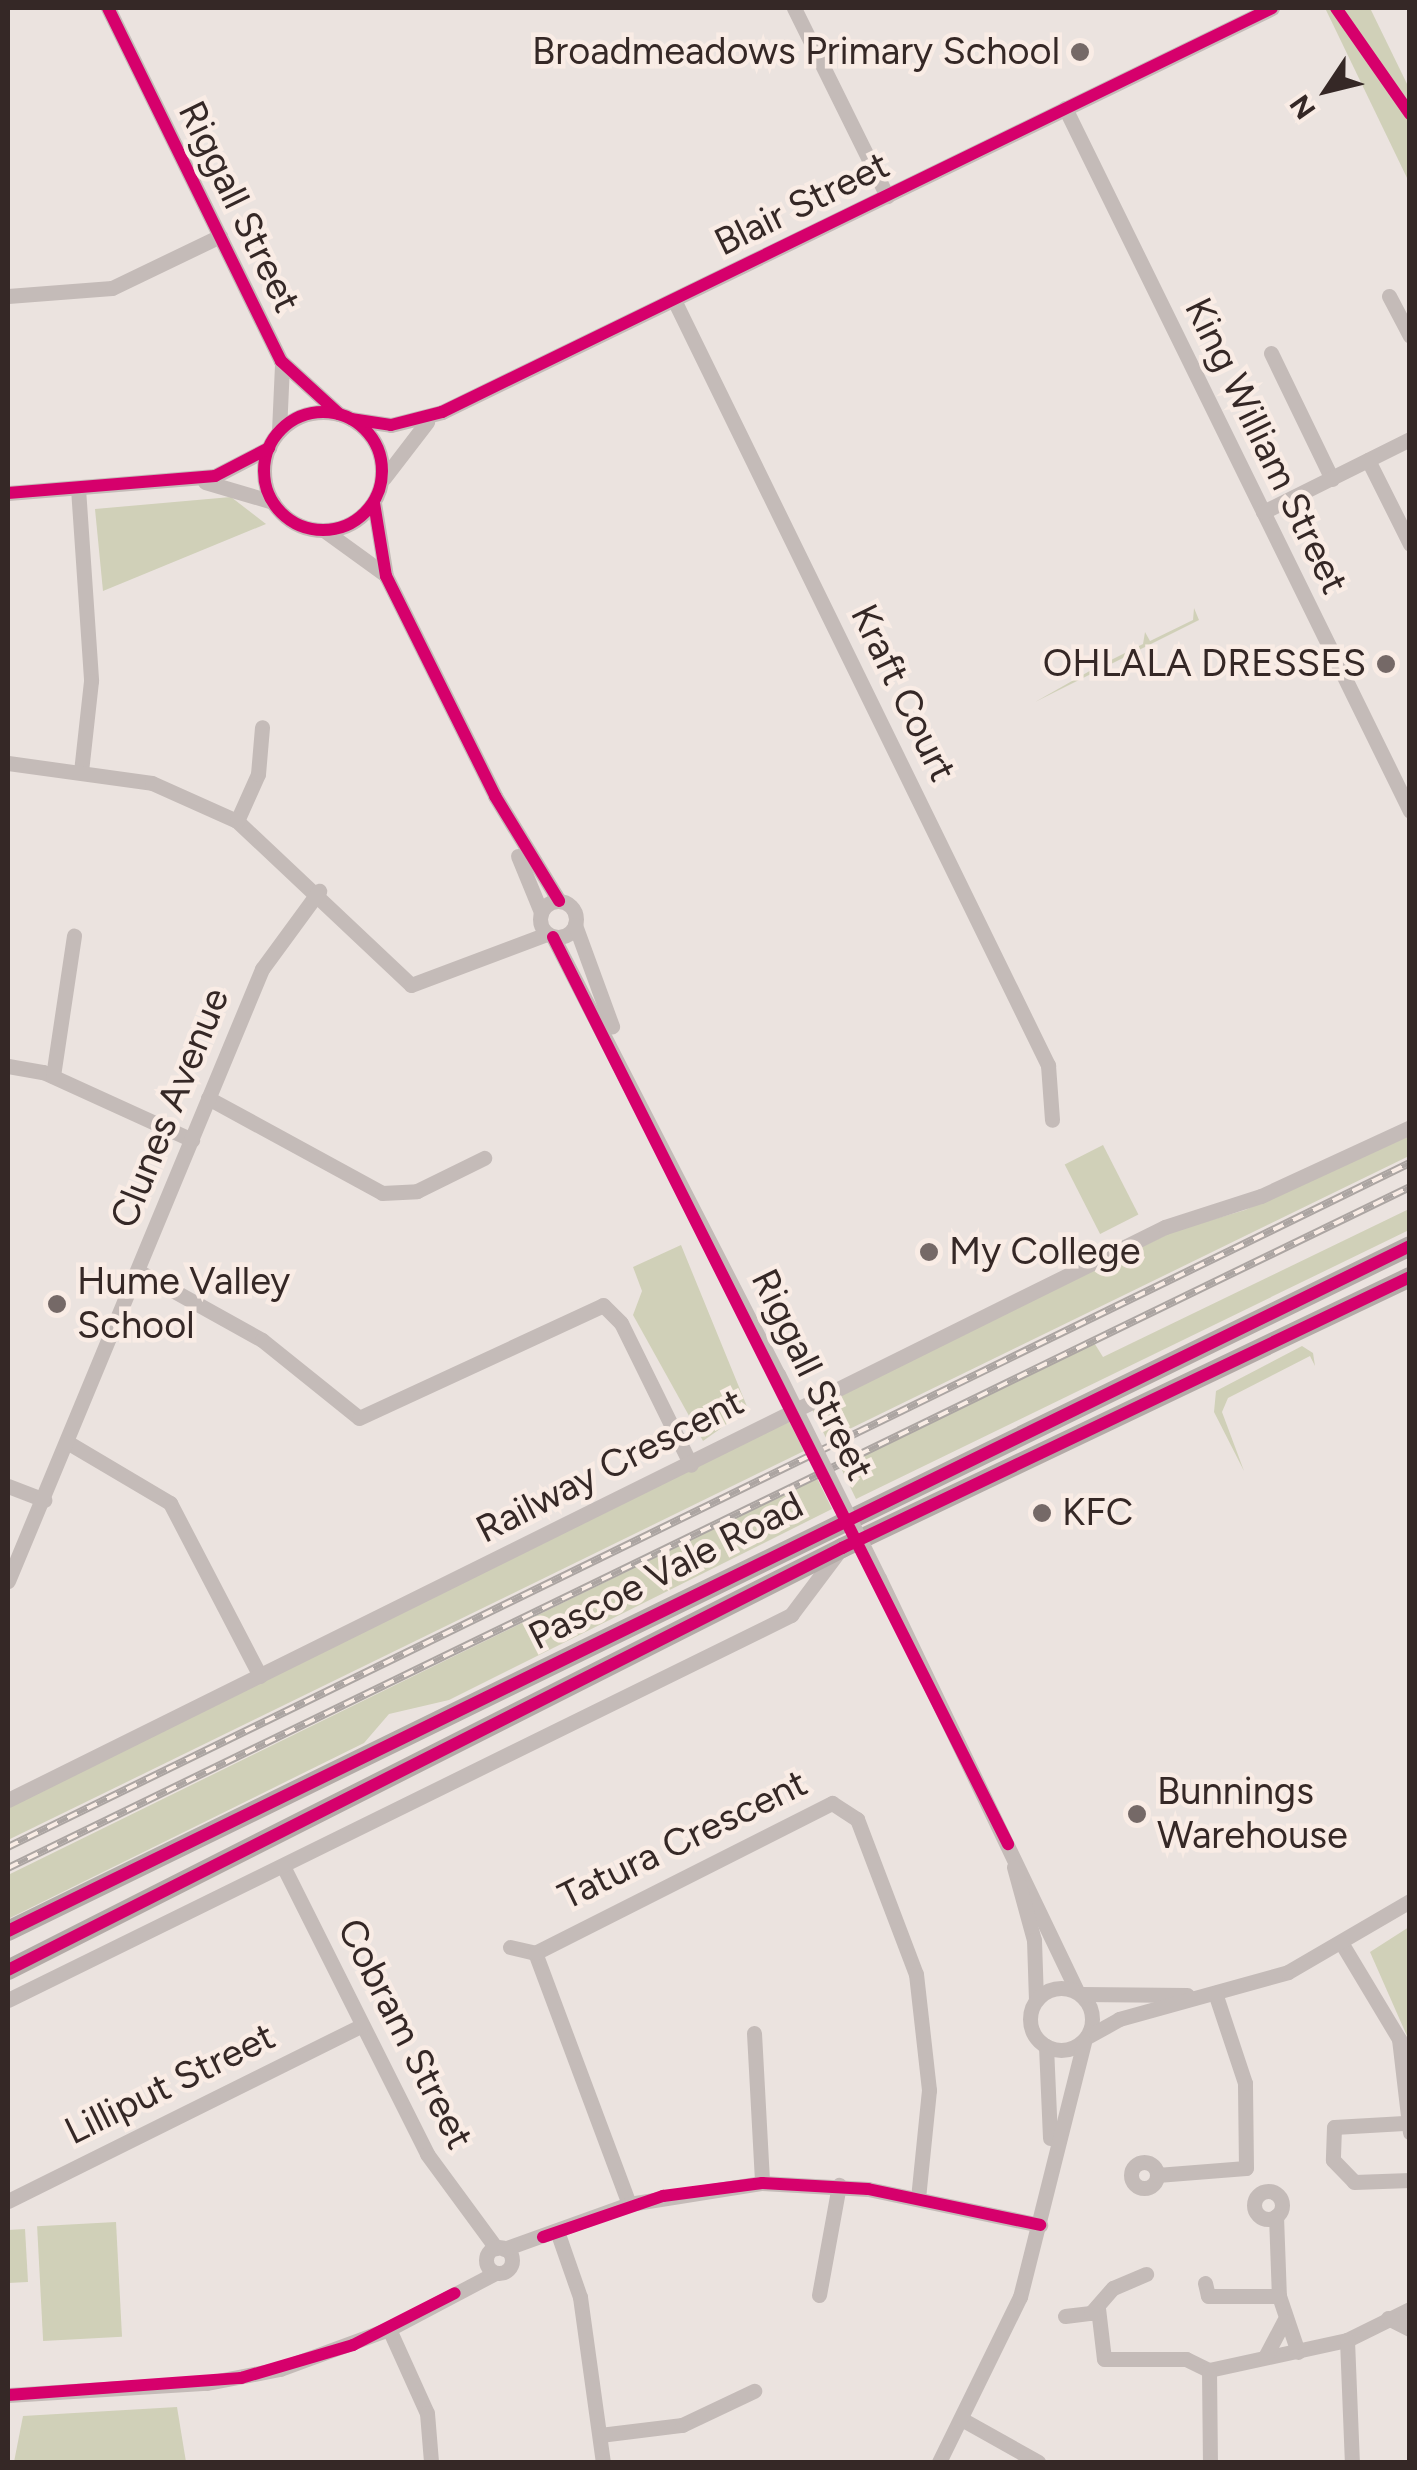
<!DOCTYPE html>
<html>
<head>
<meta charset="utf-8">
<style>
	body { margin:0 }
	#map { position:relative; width:1417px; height:2470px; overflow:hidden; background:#ebe3df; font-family:Figtree,sans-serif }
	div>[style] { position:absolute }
	.green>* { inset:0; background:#d0d0b8; transform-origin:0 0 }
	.minor>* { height:15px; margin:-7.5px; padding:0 7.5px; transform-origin:7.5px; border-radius:7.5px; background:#c4bbb8 }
	.minor>.ring { margin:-7.5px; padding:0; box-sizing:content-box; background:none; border:15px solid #c4bbb8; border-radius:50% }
	.major>* { height:20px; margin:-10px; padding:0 10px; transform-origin:10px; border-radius:10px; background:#b3aaa7 }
	.rail>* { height:8px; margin-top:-4px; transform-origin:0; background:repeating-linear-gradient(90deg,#f9ece5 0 11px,#aca5a2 0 22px); box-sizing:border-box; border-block:2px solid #aca5a2 }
	.minor-bridge>* { height:15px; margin:-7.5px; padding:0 7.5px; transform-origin:7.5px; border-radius:7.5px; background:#c4bbb8 }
	.cycleway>* { height:12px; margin:-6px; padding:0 6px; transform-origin:6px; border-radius:6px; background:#d6006c }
	.cycleway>.ring { margin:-6px; padding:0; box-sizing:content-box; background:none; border:12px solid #d6006c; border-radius:50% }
	.dots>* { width:28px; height:28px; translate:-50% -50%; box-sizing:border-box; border:5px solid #f9ece5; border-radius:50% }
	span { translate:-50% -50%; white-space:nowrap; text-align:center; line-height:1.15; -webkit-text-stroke:9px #f9ece5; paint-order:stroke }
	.poi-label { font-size:38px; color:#352826 }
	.right { translate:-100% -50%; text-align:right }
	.left { translate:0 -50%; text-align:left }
	.street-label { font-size:38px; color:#352826 }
	.frame { position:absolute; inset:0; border:10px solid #352826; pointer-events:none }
	.north { position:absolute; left:1277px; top:40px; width:100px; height:100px; -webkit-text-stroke:8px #f9ece5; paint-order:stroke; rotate:235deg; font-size:28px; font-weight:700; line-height:40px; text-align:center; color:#352826 }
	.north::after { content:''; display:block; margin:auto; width:35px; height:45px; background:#352826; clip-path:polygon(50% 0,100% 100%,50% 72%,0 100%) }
</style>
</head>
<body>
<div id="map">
	<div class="green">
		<i style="clip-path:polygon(1370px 8px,1409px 88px,1409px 182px,1326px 10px)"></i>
		<i style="clip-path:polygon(231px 497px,266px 524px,103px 591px,95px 509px)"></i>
		<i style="clip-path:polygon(1194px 608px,1199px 620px,1035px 702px,1095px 668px,1091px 659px,1101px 665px,1143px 644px,1145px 632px,1150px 641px,1193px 620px)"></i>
		<i style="clip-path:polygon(1409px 1136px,1409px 1156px,827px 1440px,812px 1409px,1174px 1231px,1245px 1210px)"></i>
		<i style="left:1103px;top:1145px;width:78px;height:43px;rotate:63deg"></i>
		<i style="clip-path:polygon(1409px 1209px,1409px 1230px,856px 1499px,840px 1466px,1093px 1341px,1103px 1357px)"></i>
		<i style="clip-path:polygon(681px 1245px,748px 1409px,703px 1441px,633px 1315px,642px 1291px,633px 1267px)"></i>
		<i style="clip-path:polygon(1302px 1346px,1313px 1353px,1315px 1366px,1310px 1356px,1228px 1398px,1222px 1412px,1244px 1471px,1214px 1412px,1216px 1391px)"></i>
		<i style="clip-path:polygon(789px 1421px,804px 1451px,8px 1840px,8px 1808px)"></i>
		<i style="clip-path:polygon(817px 1478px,832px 1509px,449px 1700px,389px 1714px,364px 1743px,8px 1919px,8px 1875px)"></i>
		<i style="clip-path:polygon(1409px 1927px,1409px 2097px,1407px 2036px,1370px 1952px)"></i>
		<i style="left:116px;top:2222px;width:115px;height:79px;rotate:87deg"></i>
		<i style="clip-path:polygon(25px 2229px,28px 2282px,8px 2283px,8px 2230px)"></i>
		<i style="clip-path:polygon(177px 2407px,186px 2462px,14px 2462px,23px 2416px)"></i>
	</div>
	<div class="minor">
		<i style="left:108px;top:8px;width:393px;rotate:63.9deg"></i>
		<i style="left:281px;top:361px;width:79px;rotate:42.4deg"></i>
		<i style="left:794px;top:8px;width:210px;rotate:63.7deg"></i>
		<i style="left:1065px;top:108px;width:783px;rotate:63.86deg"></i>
		<i style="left:8px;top:296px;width:104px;rotate:-4.4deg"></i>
		<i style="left:112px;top:288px;width:120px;rotate:-25.7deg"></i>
		<i style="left:1389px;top:296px;width:45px;rotate:62.3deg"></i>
		<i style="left:674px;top:300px;width:852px;rotate:63.95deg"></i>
		<i style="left:1048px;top:1065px;width:55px;rotate:85.8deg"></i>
		<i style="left:1271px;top:353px;width:140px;rotate:64.2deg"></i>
		<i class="ring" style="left:264px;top:412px;width:103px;height:103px"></i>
		<i style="left:351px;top:419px;width:40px;rotate:8.5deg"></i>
		<i style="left:391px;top:425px;width:53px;rotate:-14.3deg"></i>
		<i style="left:442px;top:412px;width:923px;rotate:-25.95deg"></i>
		<i style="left:279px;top:431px;width:66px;rotate:-87.4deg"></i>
		<i style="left:1368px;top:460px;width:94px;rotate:63.4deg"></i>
		<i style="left:384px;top:478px;width:71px;rotate:-52.5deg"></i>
		<i style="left:205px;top:482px;width:71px;rotate:16.4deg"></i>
		<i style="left:78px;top:488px;width:193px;rotate:86.1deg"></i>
		<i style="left:91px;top:681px;width:91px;rotate:96.3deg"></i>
		<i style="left:8px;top:493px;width:208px;rotate:-4.7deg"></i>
		<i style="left:215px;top:476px;width:61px;rotate:-27.4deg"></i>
		<i style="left:374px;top:503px;width:74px;rotate:80.7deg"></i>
		<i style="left:386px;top:576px;width:246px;rotate:63.6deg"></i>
		<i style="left:495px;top:796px;width:123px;rotate:58.6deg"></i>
		<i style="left:1263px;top:512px;width:164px;rotate:-26.4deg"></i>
		<i style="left:325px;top:531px;width:72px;rotate:35.9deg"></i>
		<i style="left:8px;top:763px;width:145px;rotate:7.9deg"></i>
		<i style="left:152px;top:783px;width:93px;rotate:24.1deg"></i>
		<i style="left:237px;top:821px;width:239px;rotate:43.3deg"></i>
		<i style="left:411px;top:985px;width:145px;rotate:-20.6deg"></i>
		<i style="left:237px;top:821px;width:51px;rotate:-65.9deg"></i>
		<i style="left:258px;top:774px;width:47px;rotate:-85.1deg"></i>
		<i style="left:518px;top:856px;width:61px;rotate:67.7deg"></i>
		<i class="ring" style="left:540px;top:901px;width:21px;height:21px"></i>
		<i style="left:575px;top:925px;width:108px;rotate:69.9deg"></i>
		<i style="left:553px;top:937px;width:492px;rotate:62.8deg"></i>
		<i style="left:8px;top:1066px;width:36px;rotate:10deg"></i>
		<i style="left:43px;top:1072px;width:164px;rotate:24.5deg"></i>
		<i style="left:53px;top:1076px;width:142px;rotate:-81.5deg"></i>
		<i style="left:208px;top:1098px;width:198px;rotate:28.6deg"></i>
		<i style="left:382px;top:1193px;width:35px;rotate:-3deg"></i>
		<i style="left:417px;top:1191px;width:75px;rotate:-26.2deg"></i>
		<i style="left:138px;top:1271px;width:142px;rotate:29.1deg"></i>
		<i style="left:262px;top:1340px;width:124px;rotate:38.8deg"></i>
		<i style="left:359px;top:1418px;width:269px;rotate:-24.8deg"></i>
		<i style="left:603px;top:1305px;width:25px;rotate:45deg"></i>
		<i style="left:621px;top:1323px;width:158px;rotate:63.8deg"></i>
		<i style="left:67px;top:1442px;width:120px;rotate:30.6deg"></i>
		<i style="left:170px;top:1503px;width:195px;rotate:62.5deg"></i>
		<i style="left:8px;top:1486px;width:39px;rotate:21deg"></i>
		<i style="left:879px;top:1578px;width:458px;rotate:64.4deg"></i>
		<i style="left:8px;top:1581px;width:663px;rotate:-67.46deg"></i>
		<i style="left:262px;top:969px;width:97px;rotate:-53.8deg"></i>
		<i style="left:8px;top:1800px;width:1291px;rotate:-26.35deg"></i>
		<i style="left:1165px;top:1227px;width:101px;rotate:-17.9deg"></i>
		<i style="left:1261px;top:1196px;width:164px;rotate:-24.8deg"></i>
		<i style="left:283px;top:1866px;width:322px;rotate:63.4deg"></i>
		<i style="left:427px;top:2154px;width:117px;rotate:53.7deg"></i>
		<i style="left:1014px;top:1867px;width:76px;rotate:74.7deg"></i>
		<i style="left:1034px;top:1940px;width:60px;rotate:88.1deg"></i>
		<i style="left:1342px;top:1944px;width:111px;rotate:59deg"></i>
		<i style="left:1399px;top:2039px;width:94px;rotate:83.3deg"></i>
		<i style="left:510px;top:1947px;width:26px;rotate:13deg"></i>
		<i class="ring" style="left:1030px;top:1988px;width:47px;height:47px"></i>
		<i style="left:1081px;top:1994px;width:106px;rotate:0.5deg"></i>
		<i style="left:8px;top:2000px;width:873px;rotate:-26.18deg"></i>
		<i style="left:791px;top:1615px;width:80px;rotate:-53.1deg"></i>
		<i style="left:754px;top:2033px;width:150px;rotate:86.9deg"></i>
		<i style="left:1087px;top:2037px;width:37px;rotate:-29deg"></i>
		<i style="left:1119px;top:2019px;width:175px;rotate:-15.5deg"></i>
		<i style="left:1288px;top:1972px;width:141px;rotate:-30.2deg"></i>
		<i style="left:1046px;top:2046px;width:92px;rotate:87.5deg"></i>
		<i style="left:1404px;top:2123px;width:70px;rotate:176.7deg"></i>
		<i style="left:1334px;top:2127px;width:33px;rotate:92deg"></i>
		<i style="left:1333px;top:2160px;width:30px;rotate:46deg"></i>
		<i style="left:1354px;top:2182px;width:56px;rotate:-2deg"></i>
		<i class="ring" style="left:1131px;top:2162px;width:11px;height:11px"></i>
		<i style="left:1157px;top:2175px;width:89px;rotate:-4.5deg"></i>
		<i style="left:1246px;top:2168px;width:85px;rotate:-90.7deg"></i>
		<i style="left:1245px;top:2083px;width:95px;rotate:-108.4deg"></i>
		<i class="ring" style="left:1254px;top:2191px;width:13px;height:13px"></i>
		<i style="left:8px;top:2201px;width:395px;rotate:-26.4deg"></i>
		<i style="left:629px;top:2204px;width:268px;rotate:-110.5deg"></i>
		<i style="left:535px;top:1953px;width:333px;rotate:-26.8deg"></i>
		<i style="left:832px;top:1803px;width:30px;rotate:33deg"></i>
		<i style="left:857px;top:1819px;width:166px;rotate:69.2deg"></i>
		<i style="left:916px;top:1974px;width:117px;rotate:83.6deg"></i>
		<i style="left:929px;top:2090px;width:109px;rotate:95.8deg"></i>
		<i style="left:1276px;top:2216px;width:80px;rotate:87.9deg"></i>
		<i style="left:1279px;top:2296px;width:59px;rotate:71.3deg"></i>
		<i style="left:557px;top:2231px;width:70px;rotate:70.8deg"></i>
		<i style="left:580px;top:2297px;width:167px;rotate:82.1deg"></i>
		<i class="ring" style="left:486px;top:2247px;width:11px;height:11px"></i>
		<i style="left:504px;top:2249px;width:133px;rotate:-19.8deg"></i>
		<i style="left:629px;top:2204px;width:135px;rotate:-9deg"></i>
		<i style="left:762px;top:2183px;width:106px;rotate:3.2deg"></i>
		<i style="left:868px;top:2189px;width:176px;rotate:11.8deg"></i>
		<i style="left:1205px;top:2283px;width:13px;rotate:77deg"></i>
		<i style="left:1208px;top:2296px;width:71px"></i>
		<i style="left:819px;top:2295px;width:112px;rotate:-79.7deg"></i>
		<i style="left:1098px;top:2308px;width:51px;rotate:83.3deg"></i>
		<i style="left:1104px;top:2359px;width:82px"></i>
		<i style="left:1186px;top:2359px;width:25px;rotate:26deg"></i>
		<i style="left:1209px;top:2370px;width:141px;rotate:-12.3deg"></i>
		<i style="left:1347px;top:2340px;width:70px;rotate:-26.2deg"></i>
		<i style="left:1065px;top:2316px;width:26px;rotate:-7deg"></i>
		<i style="left:1091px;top:2313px;width:33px;rotate:-49deg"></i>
		<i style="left:1113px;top:2288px;width:36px;rotate:-23deg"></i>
		<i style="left:1388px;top:2318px;width:25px;rotate:27deg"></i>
		<i style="left:389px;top:2329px;width:92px;rotate:65.7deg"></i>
		<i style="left:427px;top:2413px;width:49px;rotate:85.3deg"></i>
		<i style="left:1347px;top:2340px;width:122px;rotate:87.7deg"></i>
		<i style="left:1265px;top:2357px;width:41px;rotate:-62.2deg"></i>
		<i style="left:1209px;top:2370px;width:92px;rotate:89.4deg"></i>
		<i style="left:8px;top:2395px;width:199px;rotate:-3.5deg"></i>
		<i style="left:207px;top:2383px;width:74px;rotate:-10.9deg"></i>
		<i style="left:280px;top:2369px;width:116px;rotate:-20.2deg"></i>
		<i style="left:389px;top:2329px;width:120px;rotate:-27.8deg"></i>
		<i style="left:965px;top:2421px;width:84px;rotate:29.3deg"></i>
		<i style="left:600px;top:2435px;width:83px;rotate:-7deg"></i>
		<i style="left:682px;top:2425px;width:80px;rotate:-25.3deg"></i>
		<i style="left:939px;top:2462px;width:184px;rotate:-63.9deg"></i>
		<i style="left:1020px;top:2297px;width:263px;rotate:-75.9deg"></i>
	</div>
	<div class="major">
		<i style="left:8px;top:1931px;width:1560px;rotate:-26.04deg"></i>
		<i style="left:8px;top:1970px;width:935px;rotate:-26.84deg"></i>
		<i style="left:842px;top:1548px;width:629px;rotate:-25.51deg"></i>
	</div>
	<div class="rail">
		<i style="left:8px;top:1847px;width:1560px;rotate:-26.01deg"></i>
		<i style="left:8px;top:1868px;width:1559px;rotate:-25.91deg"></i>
	</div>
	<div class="minor-bridge">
		<i style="left:778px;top:1374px;width:228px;rotate:63.7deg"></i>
	</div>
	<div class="cycleway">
		<i style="left:108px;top:8px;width:393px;rotate:63.9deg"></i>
		<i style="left:281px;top:361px;width:79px;rotate:42.4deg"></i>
		<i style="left:1336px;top:8px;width:129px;rotate:55.1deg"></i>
		<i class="ring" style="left:264px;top:412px;width:106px;height:106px"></i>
		<i style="left:351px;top:419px;width:40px;rotate:8.5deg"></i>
		<i style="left:391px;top:425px;width:53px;rotate:-14.3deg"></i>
		<i style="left:442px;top:412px;width:923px;rotate:-25.95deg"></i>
		<i style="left:8px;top:493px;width:208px;rotate:-4.7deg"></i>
		<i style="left:215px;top:476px;width:61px;rotate:-27.4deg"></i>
		<i style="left:374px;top:503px;width:74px;rotate:80.7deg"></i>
		<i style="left:386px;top:576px;width:246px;rotate:63.6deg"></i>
		<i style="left:495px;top:796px;width:123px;rotate:58.6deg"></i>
		<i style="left:553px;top:937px;width:1015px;rotate:63.36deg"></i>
		<i style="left:8px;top:1931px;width:1560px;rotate:-26.04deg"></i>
		<i style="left:8px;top:1970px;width:935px;rotate:-26.84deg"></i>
		<i style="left:842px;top:1548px;width:629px;rotate:-25.51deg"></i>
		<i style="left:543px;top:2237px;width:127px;rotate:-18.9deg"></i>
		<i style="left:663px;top:2196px;width:100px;rotate:-7.5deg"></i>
		<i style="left:762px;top:2183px;width:106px;rotate:3.2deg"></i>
		<i style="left:868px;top:2189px;width:176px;rotate:11.8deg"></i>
		<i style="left:8px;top:2395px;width:234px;rotate:-4.2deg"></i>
		<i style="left:241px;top:2378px;width:117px;rotate:-16.4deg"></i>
		<i style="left:353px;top:2345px;width:114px;rotate:-27deg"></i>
	</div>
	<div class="dots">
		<i style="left:1080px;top:52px;background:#756967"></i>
		<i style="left:1386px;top:664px;background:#756967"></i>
		<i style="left:929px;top:1252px;background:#756967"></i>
		<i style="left:57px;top:1304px;background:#756967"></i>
		<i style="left:1042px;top:1513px;background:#756967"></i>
		<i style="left:1137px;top:1814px;background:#756967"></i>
	</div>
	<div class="poi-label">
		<span class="right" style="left:1060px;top:52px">Broadmeadows Primary School</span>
		<span class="right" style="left:1366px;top:664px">OHLALA DRESSES</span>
		<span class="left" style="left:949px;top:1252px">My College</span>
		<span class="left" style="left:77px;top:1304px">Hume Valley<br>School</span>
		<span class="left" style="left:1062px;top:1513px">KFC</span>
		<span class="left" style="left:1157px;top:1814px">Bunnings<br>Warehouse</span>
	</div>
	<div class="street-label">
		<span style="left:802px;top:204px;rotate:-26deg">Blair Street</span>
		<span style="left:239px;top:207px;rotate:64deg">Riggall Street</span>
		<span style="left:1266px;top:446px;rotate:64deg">King William Street</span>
		<span style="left:903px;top:693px;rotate:64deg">Kraft Court</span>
		<span style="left:170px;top:1108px;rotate:-68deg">Clunes Avenue</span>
		<span style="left:812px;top:1375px;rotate:64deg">Riggall Street</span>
		<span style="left:610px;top:1466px;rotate:-27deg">Railway Crescent</span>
		<span style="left:666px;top:1571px;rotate:-27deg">Pascoe Vale Road</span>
		<span style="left:683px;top:1840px;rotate:-26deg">Tatura Crescent</span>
		<span style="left:405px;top:2034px;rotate:63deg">Cobram Street</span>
		<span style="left:170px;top:2084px;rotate:-26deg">Lilliput Street</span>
	</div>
	<div class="frame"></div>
	<div class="north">N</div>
</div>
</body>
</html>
